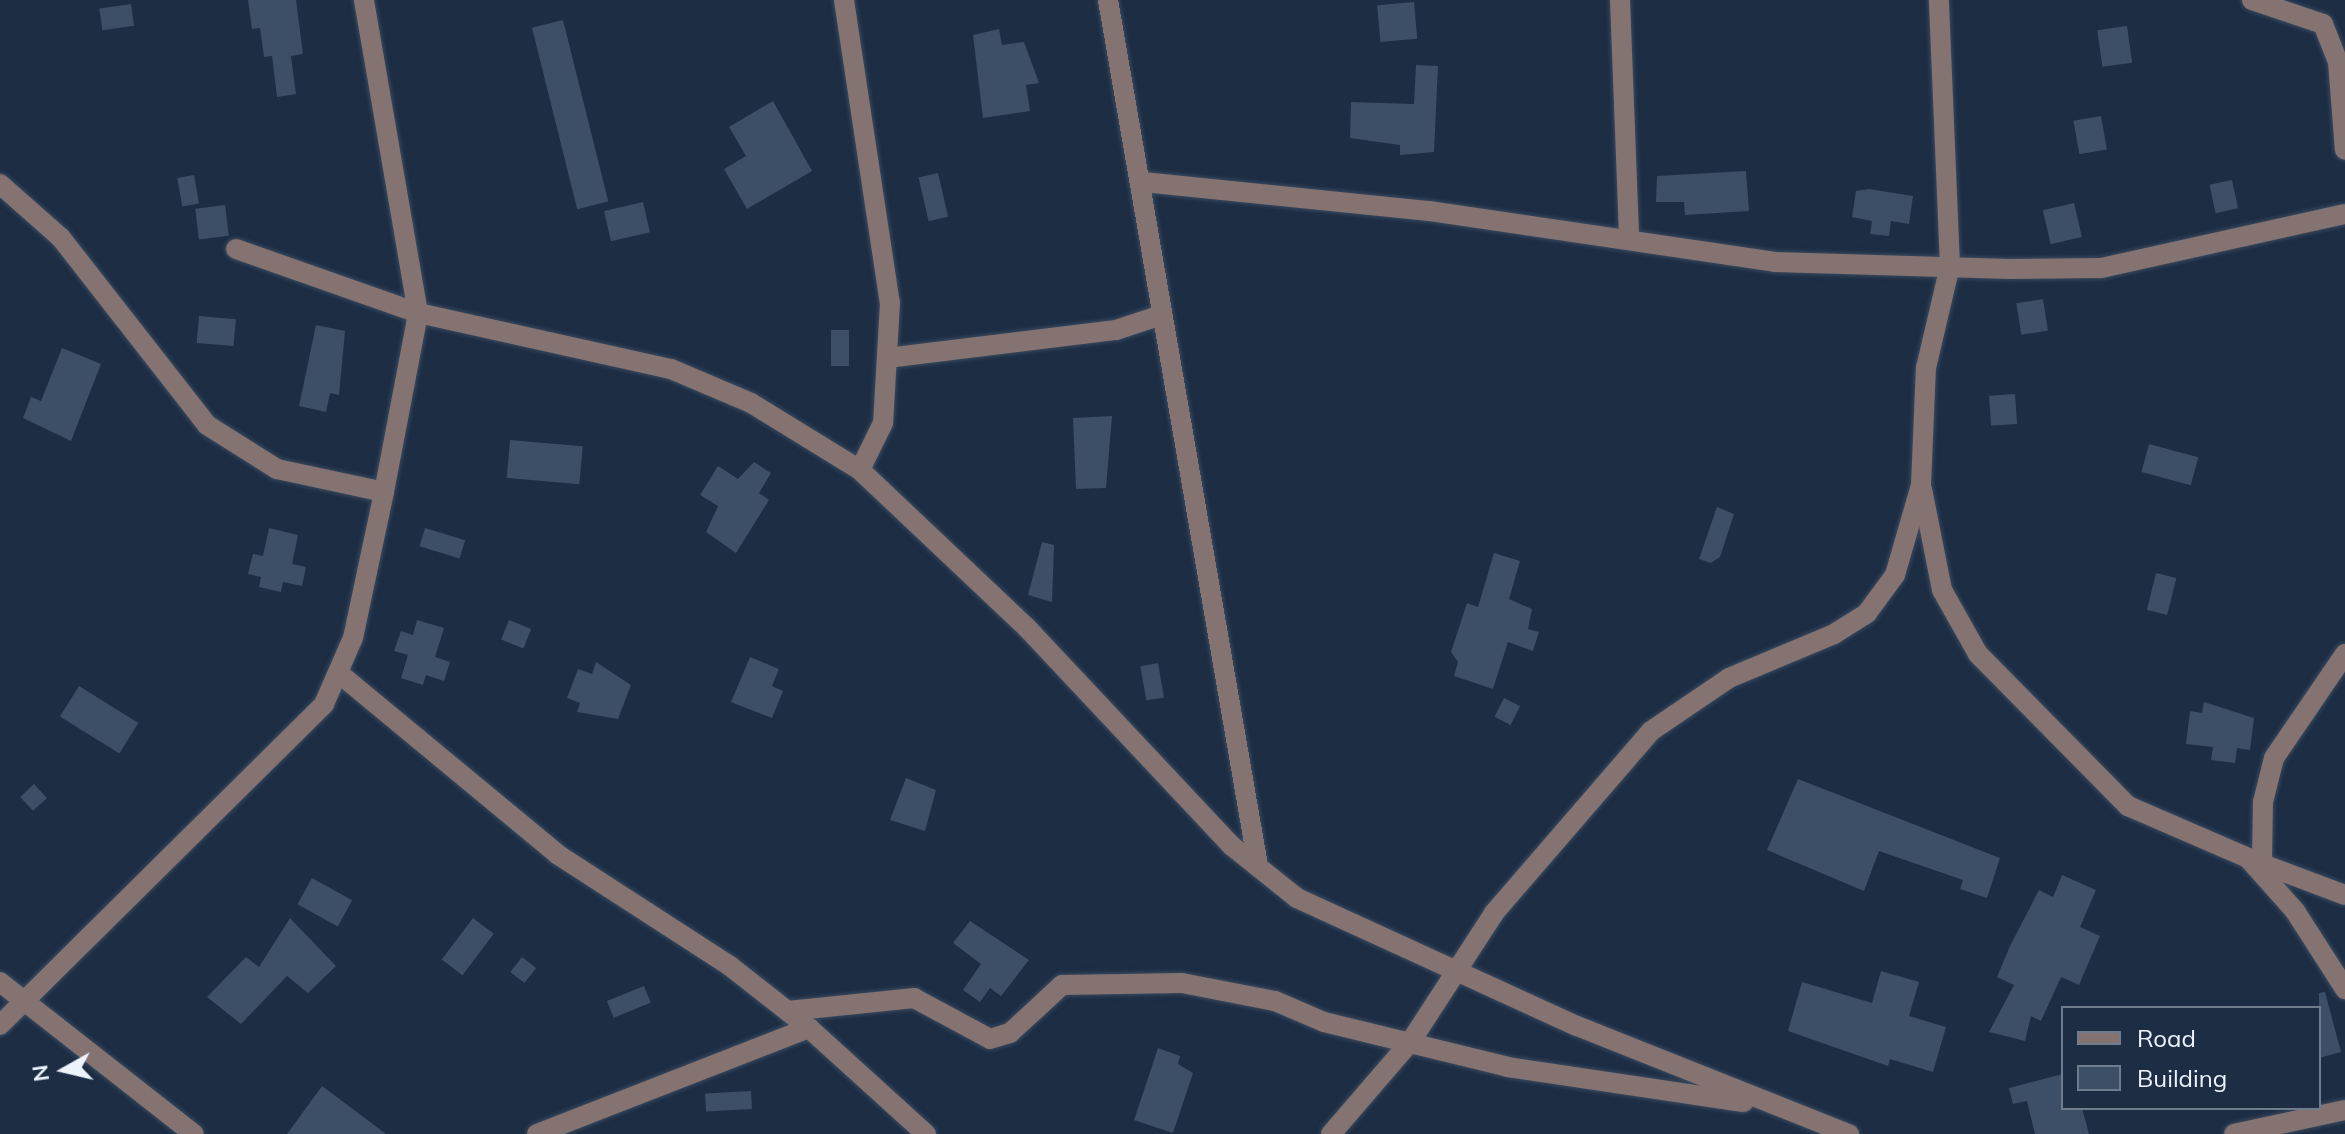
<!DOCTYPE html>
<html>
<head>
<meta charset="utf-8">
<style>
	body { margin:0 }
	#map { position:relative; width:2345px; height:1134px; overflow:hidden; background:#1c2d44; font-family:Mulish,sans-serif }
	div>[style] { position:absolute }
	.building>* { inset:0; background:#3c4f67; transform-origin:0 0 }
	.roads { filter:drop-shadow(0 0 2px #39495e) drop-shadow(0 0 2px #39495e) }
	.minor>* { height:20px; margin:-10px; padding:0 10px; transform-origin:10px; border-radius:10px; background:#847371 }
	span { translate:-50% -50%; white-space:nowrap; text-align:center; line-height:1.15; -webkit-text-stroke:8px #1c2d44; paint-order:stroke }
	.legend { position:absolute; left:2061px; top:1006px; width:260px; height:104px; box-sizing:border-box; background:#1c2d44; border:2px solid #6f7c8e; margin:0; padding:10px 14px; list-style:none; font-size:24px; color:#ecf3fc }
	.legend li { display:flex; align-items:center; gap:16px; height:40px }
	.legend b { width:40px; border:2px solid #6f7c8e }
	.north { position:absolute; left:24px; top:1030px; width:80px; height:80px; -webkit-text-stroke:6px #1c2d44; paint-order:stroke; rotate:262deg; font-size:22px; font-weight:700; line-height:32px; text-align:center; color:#ecf3fc }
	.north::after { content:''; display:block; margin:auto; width:28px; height:36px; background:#ecf3fc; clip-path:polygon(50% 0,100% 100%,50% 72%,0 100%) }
</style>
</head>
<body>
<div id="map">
	<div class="building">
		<i style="clip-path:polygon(248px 0,296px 0,303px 54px,291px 56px,296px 94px,277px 97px,272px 56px,264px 57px,260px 28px,252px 29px)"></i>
		<i style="left:1414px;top:2px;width:37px;height:37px;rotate:85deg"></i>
		<i style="left:131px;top:4px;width:22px;height:32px;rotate:82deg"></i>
		<i style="left:563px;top:20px;width:187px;height:32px;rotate:76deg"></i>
		<i style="left:2127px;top:26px;width:37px;height:30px;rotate:82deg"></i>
		<i style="clip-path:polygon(999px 29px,1002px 45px,1024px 42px,1039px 83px,1026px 85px,1030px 111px,983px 118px,973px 35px)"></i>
		<i style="clip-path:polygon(1416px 65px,1438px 66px,1434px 152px,1400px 155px,1400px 145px,1350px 138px,1351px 102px,1414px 104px)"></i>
		<i style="clip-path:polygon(773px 101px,812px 171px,747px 209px,724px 169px,746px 156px,729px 127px)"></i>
		<i style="left:2101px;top:116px;width:34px;height:28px;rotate:80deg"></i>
		<i style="clip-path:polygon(1746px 171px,1749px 211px,1685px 215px,1684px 202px,1656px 202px,1657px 176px)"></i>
		<i style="left:938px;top:173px;width:45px;height:20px;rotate:77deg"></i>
		<i style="left:194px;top:175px;width:29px;height:17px;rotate:80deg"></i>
		<i style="left:2232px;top:180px;width:29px;height:23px;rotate:78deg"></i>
		<i style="clip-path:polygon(1869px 189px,1913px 196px,1909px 224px,1891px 221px,1889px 236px,1870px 234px,1872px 221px,1852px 217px,1856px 191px)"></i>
		<i style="left:643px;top:202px;width:31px;height:40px;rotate:77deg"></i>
		<i style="left:2074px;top:203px;width:35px;height:32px;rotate:77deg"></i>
		<i style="left:225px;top:205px;width:31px;height:30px;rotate:83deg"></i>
		<i style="left:2043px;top:299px;width:32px;height:27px;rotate:81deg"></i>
		<i style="left:199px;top:316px;width:37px;height:27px;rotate:5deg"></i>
		<i style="clip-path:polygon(316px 325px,345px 331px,339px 395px,330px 393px,326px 412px,299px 406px)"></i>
		<i style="left:831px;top:330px;width:18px;height:36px"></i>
		<i style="clip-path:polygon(62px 348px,101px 364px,71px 441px,23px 418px,31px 397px,41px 401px)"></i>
		<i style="left:2015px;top:394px;width:30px;height:26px;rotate:86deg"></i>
		<i style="clip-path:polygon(1112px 416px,1106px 488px,1076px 489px,1073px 418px)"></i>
		<i style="left:510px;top:440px;width:73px;height:38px;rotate:5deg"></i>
		<i style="left:2149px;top:444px;width:51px;height:29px;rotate:15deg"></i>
		<i style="clip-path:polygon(754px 462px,771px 473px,759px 493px,769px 500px,736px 553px,706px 532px,718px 506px,700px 495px,718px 466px,738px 479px)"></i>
		<i style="clip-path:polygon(1717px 507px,1734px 514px,1720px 557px,1711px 563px,1699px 559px)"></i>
		<i style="clip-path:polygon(269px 528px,298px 535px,292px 564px,306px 567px,302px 586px,283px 582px,281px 592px,259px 587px,261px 577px,248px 574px,253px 554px,263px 556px)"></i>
		<i style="left:425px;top:528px;width:42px;height:19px;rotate:17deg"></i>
		<i style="clip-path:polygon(1042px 542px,1054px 545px,1052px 602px,1028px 595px)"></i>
		<i style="clip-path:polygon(1494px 553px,1520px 561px,1509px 599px,1532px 609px,1528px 629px,1539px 632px,1533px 651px,1508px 642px,1493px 689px,1454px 676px,1458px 662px,1451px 652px,1467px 603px,1478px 607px)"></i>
		<i style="left:2156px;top:573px;width:21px;height:38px;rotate:14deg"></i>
		<i style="clip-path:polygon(417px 620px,444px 628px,435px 657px,450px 662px,444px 681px,426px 675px,423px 685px,401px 678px,408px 655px,394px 651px,401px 631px,413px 635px)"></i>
		<i style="left:509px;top:620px;width:24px;height:21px;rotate:22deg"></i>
		<i style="clip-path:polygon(750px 657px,779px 669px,772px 686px,783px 691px,772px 718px,731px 702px)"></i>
		<i style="clip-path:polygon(596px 662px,631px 685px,618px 719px,577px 712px,580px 703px,567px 698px,578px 669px,592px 674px)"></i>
		<i style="left:1158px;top:663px;width:35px;height:18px;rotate:80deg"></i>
		<i style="left:79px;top:686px;width:70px;height:36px;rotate:32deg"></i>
		<i style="left:1504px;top:698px;width:18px;height:21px;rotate:27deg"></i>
		<i style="clip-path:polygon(2204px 702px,2254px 718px,2250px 750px,2237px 748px,2235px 763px,2211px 760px,2213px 747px,2186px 744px,2190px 711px,2202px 713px)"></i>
		<i style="clip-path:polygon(906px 778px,936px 790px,925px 831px,890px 820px)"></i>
		<i style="clip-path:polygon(1798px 779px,2000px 858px,1987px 898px,1960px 889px,1963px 880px,1879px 851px,1864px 891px,1767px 850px)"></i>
		<i style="left:34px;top:784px;width:19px;height:19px;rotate:47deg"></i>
		<i style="clip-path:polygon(2062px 875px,2096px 890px,2080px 927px,2100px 936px,2079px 985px,2061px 977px,2041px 1021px,2031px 1016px,2025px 1041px,1989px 1032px,2014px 985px,1997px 977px,2010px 946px,2039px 890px,2053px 897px)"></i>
		<i style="left:312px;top:878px;width:46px;height:30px;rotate:29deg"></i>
		<i style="clip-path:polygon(290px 918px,336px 966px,308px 993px,287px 976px,241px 1024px,207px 997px,246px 957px,259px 967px)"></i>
		<i style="left:473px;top:918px;width:26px;height:52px;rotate:37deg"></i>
		<i style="clip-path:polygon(970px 921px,1029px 960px,1001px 996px,990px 988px,980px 1002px,963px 990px,981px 964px,953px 943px)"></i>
		<i style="left:522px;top:957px;width:18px;height:19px;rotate:38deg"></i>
		<i style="clip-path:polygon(1881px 971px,1919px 982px,1909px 1016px,1946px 1027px,1933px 1072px,1890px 1059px,1888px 1066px,1788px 1031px,1802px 982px,1872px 1003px)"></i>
		<i style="left:644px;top:986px;width:18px;height:40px;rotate:68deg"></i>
		<i style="clip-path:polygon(2325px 992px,2341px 1052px,2319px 1058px,2319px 993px)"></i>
		<i style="clip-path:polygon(1158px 1048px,1180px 1056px,1178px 1064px,1193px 1073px,1173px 1133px,1134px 1120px)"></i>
		<i style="clip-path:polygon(2063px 1074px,2063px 1108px,2082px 1108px,2089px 1134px,2035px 1134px,2027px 1101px,2013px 1104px,2009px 1088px)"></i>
		<i style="clip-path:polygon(322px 1086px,386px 1134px,287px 1134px)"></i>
		<i style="left:751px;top:1091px;width:18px;height:46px;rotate:87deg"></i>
	</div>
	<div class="roads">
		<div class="minor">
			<i style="left:844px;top:0;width:306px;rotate:81.4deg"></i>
			<i style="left:890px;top:303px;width:120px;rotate:93.3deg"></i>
			<i style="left:883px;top:423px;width:52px;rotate:116.1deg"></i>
			<i style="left:1108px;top:0;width:879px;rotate:80.17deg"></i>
			<i style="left:1620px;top:0;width:237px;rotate:87.8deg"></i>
			<i style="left:2252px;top:0;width:75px;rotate:18.7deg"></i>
			<i style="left:2323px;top:24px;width:41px;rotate:68.5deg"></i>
			<i style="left:2338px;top:62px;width:88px;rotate:85.5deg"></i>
			<i style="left:1143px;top:182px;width:288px;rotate:5.8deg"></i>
			<i style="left:1430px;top:211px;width:349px;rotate:8.4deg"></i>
			<i style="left:1775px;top:262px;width:235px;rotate:1.7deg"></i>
			<i style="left:2010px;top:269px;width:91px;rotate:-0.6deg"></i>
			<i style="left:2101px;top:268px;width:250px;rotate:-12.5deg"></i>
			<i style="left:0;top:184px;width:81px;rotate:41.5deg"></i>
			<i style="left:61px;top:238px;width:237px;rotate:52deg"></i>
			<i style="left:207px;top:425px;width:83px;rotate:32.2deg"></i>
			<i style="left:277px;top:469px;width:109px;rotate:12.1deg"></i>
			<i style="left:384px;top:492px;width:182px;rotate:-79.2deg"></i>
			<i style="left:418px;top:313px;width:318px;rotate:-99.8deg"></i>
			<i style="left:236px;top:249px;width:193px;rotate:19.4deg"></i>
			<i style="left:418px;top:313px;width:259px;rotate:12.5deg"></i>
			<i style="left:671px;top:369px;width:87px;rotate:23deg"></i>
			<i style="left:751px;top:403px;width:128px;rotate:31.6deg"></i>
			<i style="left:860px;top:470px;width:231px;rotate:43.4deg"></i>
			<i style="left:1028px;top:629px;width:298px;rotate:46.8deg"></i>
			<i style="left:1232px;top:846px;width:83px;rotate:38.7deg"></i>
			<i style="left:1297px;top:898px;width:308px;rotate:24.6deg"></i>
			<i style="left:1577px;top:1026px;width:293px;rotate:21.7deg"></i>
			<i style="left:887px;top:358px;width:231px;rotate:-7deg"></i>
			<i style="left:1116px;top:330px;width:47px;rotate:-18.4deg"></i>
			<i style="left:1922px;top:489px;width:103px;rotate:78.8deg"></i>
			<i style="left:1942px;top:590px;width:73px;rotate:60.6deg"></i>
			<i style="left:1978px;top:654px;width:214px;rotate:45.4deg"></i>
			<i style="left:2128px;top:806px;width:131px;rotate:23.4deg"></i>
			<i style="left:2248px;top:858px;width:71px;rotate:48.4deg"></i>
			<i style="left:2295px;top:911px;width:93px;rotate:57.3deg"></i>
			<i style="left:341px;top:675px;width:281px;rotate:39.6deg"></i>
			<i style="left:557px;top:854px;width:206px;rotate:32.9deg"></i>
			<i style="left:730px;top:966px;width:100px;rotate:38.1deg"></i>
			<i style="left:809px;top:1028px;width:158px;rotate:42.2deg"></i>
			<i style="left:2252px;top:860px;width:99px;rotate:20.6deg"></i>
			<i style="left:2262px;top:863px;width:61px;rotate:-89.1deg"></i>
			<i style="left:2263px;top:802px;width:45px;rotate:-76deg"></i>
			<i style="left:2274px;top:758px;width:126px;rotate:-55.7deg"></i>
			<i style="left:0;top:982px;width:246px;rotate:38.1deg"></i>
			<i style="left:788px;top:1011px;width:127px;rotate:-5.9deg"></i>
			<i style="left:914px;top:998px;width:86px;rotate:28.3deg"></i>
			<i style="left:990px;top:1039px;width:21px;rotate:-17deg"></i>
			<i style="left:1010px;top:1033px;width:71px;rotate:-42.7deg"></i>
			<i style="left:1062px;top:985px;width:120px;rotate:-1deg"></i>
			<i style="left:1182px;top:983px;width:95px;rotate:11deg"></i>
			<i style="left:1275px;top:1001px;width:53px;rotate:23.2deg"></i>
			<i style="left:1324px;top:1022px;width:189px;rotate:13.7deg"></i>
			<i style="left:1508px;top:1067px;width:238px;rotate:8.5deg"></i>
			<i style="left:0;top:1025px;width:456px;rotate:-44.7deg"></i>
			<i style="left:324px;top:704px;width:72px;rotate:-66.3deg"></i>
			<i style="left:353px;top:638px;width:149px;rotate:-78deg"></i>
			<i style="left:537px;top:1134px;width:292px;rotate:-21.3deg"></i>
			<i style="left:1331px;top:1134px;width:123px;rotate:-49.3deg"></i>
			<i style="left:1411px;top:1041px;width:153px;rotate:-57deg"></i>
			<i style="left:1494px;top:913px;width:240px;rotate:-49.2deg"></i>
			<i style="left:1651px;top:731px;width:94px;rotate:-34.2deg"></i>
			<i style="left:1729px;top:678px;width:114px;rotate:-22.7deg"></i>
			<i style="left:1834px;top:634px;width:39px;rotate:-32deg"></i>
			<i style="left:1867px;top:613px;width:47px;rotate:-53.6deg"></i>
			<i style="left:1895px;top:575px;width:94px;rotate:-73.9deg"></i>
			<i style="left:1921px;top:485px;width:117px;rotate:-87.6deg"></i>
			<i style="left:1926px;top:368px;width:105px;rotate:-76.8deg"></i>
			<i style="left:1950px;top:266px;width:266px;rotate:-92.4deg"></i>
			<i style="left:2234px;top:1134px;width:114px;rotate:-12.2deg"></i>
		</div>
	</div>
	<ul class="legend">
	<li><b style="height:10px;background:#847371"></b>Road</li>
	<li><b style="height:22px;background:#3c4f67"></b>Building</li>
	</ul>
	<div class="north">N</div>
</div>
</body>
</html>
